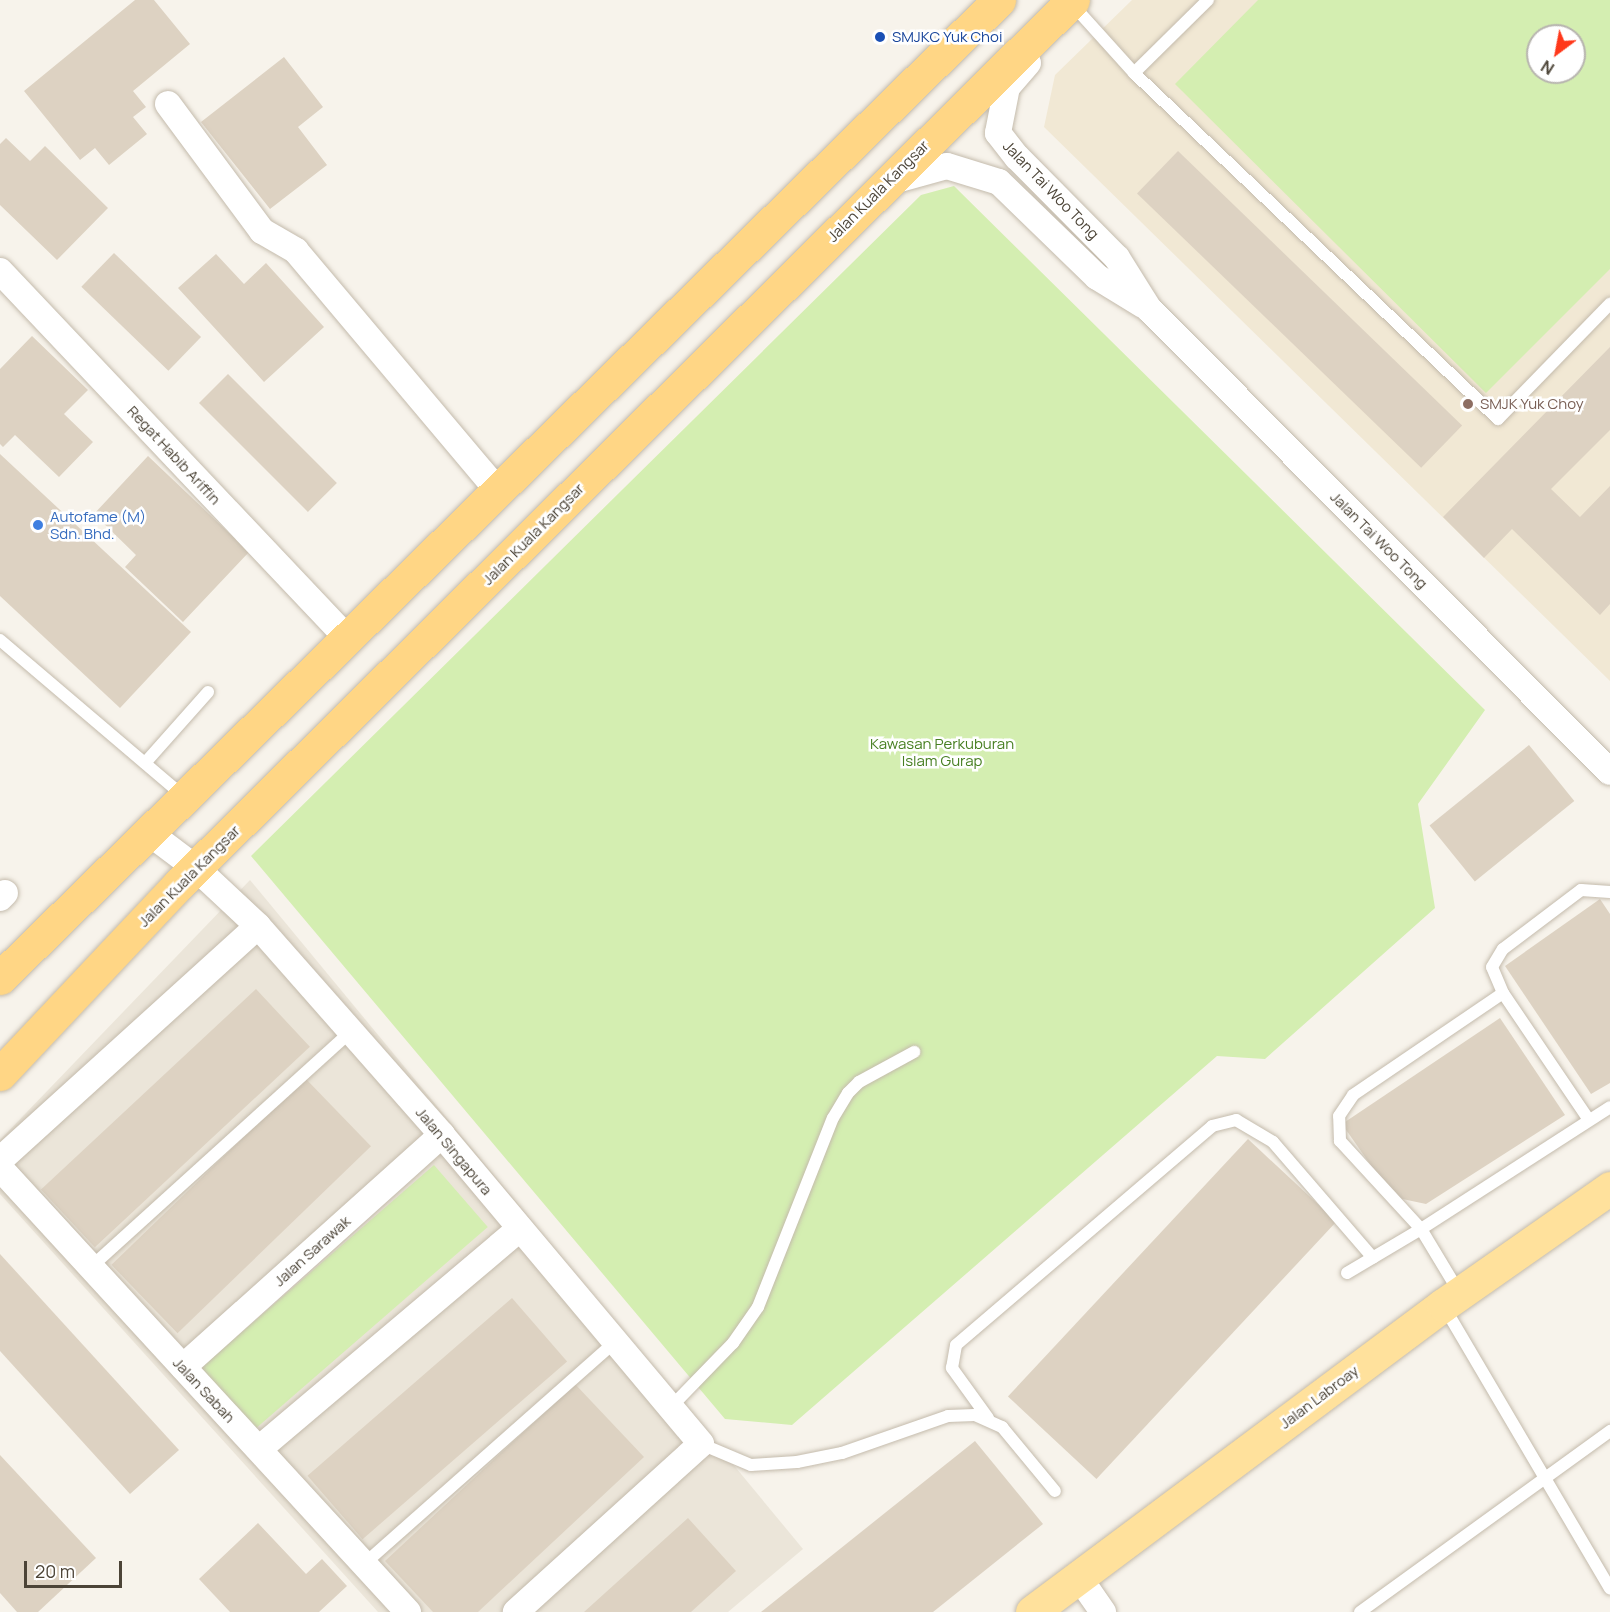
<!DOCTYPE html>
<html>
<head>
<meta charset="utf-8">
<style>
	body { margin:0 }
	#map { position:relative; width:1610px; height:1612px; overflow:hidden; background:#f7f3eb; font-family:Manrope,sans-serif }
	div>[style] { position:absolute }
	.residential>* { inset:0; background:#ebe5d9 }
	.education>* { inset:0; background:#f1e8d4 }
	.green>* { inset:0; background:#d4eeb1; transform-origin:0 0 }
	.building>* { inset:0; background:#ddd2c2; transform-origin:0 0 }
	.roads { filter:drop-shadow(0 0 2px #c4bbac) drop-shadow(0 0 2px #c4bbac) }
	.service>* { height:12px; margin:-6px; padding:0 6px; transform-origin:6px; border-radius:6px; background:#fff }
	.minor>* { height:26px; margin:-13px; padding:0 13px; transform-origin:13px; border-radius:13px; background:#fff }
	.primary>* { height:33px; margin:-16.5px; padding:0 16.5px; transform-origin:16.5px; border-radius:16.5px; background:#ffe19c }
	.trunk>* { height:33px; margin:-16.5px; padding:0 16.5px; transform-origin:16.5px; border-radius:16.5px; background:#ffd685 }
	.dots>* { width:16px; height:16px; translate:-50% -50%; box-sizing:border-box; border:3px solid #fff; border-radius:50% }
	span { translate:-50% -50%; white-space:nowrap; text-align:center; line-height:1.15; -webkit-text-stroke:5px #fff; paint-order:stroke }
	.transit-label { font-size:15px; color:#164399 }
	.left { translate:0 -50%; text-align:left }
	.street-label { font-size:15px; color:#4c4437 }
	.education-label { font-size:15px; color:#785e54 }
	.shop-label { font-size:15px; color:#366cbe }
	.park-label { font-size:15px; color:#477f22 }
	.north { position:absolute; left:1526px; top:24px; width:60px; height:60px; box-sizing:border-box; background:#fff; border:2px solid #b7b4af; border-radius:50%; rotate:212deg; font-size:16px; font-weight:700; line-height:24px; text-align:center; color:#4c4437 }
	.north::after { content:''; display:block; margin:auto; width:21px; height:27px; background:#ff381a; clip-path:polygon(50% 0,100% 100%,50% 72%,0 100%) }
	.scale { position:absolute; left:24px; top:1561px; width:98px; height:27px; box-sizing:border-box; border:3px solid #4c4437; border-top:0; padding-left:8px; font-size:18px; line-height:21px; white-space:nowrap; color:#4c4437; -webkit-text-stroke:4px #fff; paint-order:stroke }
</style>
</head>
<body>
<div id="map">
	<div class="residential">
		<i style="clip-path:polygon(250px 880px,803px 1549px,728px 1612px,378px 1612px,0 1194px,0 1140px)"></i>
	</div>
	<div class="education">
		<i style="clip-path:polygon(evenodd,1132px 0,1610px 0,1610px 681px,1044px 127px,1055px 75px,1132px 0,1538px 36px,1574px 36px,1574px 72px,1538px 72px,1538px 36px)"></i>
	</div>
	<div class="green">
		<i style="clip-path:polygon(evenodd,1258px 0,1610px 0,1610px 269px,1486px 393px,1175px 84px,1258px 0,1538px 36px,1574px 36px,1574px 72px,1538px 72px,1538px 36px)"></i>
		<i style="clip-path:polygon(954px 186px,1485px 710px,1418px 804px,1435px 908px,1265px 1059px,1217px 1056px,792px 1425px,725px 1419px,251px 856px,921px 195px)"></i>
		<i style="left:434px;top:1165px;width:82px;height:316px;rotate:49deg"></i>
	</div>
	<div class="building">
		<i style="clip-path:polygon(135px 0,154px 0,190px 44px,133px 91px,146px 107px,133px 117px,147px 134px,109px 165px,95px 148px,80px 160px,24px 91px)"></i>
		<i style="clip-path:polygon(284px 57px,323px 107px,298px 127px,327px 165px,270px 209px,201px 122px)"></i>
		<i style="clip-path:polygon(6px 138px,30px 161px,45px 146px,108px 208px,57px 260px,0 205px,0 144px)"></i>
		<i style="left:1178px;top:151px;width:395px;height:59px;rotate:44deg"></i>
		<i style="left:114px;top:253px;width:121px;height:47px;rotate:44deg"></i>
		<i style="clip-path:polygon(216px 254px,244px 284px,266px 263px,324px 327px,264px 382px,178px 288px)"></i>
		<i style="clip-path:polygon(32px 336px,88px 390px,64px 414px,93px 442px,59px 477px,15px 435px,3px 447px,0 444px,0 369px)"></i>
		<i style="clip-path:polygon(1610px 347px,1610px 430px,1551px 489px,1580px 517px,1610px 486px,1610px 604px,1600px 615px,1512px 529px,1484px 558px,1443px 517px)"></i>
		<i style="left:228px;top:374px;width:154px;height:41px;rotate:45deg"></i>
		<i style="clip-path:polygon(0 454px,191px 632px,120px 708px,0 596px)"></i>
		<i style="clip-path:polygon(148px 456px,249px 552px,183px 622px,125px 567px,136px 555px,94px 514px)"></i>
		<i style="left:1529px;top:745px;width:72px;height:128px;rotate:51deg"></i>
		<i style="clip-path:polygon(1600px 899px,1610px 914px,1610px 1083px,1591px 1094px,1505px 966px)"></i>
		<i style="left:256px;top:989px;width:79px;height:294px;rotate:47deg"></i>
		<i style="clip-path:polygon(1500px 1018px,1565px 1115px,1426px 1204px,1393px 1197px,1342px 1124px)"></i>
		<i style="left:305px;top:1078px;width:95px;height:269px;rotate:46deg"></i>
		<i style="left:1248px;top:1139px;width:121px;height:352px;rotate:43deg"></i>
		<i style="clip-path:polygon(0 1254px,179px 1450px,130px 1494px,0 1351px)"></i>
		<i style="left:512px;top:1298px;width:84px;height:271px;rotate:49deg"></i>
		<i style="clip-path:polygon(575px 1384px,644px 1457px,478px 1612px,433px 1612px,385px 1561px)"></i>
		<i style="clip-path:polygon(975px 1441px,1043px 1524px,933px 1612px,761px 1612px)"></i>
		<i style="clip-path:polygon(0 1455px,96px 1558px,38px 1612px,17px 1612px,0 1593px)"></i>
		<i style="clip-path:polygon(688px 1518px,736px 1571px,691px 1612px,584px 1612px)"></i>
		<i style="clip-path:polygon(258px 1523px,306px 1574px,322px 1559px,347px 1586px,319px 1612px,230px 1612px,199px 1579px)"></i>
	</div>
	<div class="roads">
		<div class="service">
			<i style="left:1208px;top:0;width:104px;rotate:135.4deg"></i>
			<i style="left:1134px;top:73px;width:502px;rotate:43.55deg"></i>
			<i style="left:1498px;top:419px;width:161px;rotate:-45.8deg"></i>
			<i style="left:1071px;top:3px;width:94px;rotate:48deg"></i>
			<i style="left:0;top:640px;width:240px;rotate:40.4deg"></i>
			<i style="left:145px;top:763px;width:95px;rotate:-48.4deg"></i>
			<i style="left:1589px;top:1120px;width:153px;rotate:-124.1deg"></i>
			<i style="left:1503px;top:993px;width:28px;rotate:-113deg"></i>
			<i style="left:1492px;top:967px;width:21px;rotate:-59deg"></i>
			<i style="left:1503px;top:949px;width:98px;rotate:-37.1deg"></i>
			<i style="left:1581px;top:890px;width:29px;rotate:4deg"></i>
			<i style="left:91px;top:1267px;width:351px;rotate:-42.2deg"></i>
			<i style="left:1347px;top:1273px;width:86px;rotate:-30.7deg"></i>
			<i style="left:1421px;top:1229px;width:120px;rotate:-132.6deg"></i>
			<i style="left:1340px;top:1141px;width:25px;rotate:-92deg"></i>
			<i style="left:1339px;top:1116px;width:25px;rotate:-56deg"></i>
			<i style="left:1353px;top:1095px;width:181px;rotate:-34.2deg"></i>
			<i style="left:1459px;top:1292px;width:74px;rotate:-121.1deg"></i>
			<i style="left:1421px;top:1229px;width:225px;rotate:-32.8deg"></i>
			<i style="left:1443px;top:1305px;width:329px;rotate:59.5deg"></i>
			<i style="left:670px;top:1408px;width:91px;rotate:-45.9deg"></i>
			<i style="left:733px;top:1343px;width:44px;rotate:-55.2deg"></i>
			<i style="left:758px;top:1307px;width:203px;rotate:-68.4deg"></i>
			<i style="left:833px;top:1118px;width:29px;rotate:-59deg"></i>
			<i style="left:848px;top:1093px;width:16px;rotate:-45deg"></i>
			<i style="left:859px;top:1082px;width:63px;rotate:-28.6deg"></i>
			<i style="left:988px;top:1418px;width:62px;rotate:-125.8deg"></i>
			<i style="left:952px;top:1368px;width:23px;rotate:-80deg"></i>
			<i style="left:956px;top:1345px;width:337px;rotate:-40.5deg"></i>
			<i style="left:1212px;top:1126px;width:25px;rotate:-14deg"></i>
			<i style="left:1236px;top:1120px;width:43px;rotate:30.7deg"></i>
			<i style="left:1273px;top:1142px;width:153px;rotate:49.2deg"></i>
			<i style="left:701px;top:1444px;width:54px;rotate:22.8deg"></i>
			<i style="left:751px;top:1465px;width:46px;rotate:-3.7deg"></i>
			<i style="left:797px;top:1462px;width:46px;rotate:-11.3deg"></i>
			<i style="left:842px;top:1453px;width:112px;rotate:-19.2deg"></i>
			<i style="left:948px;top:1416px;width:27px;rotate:-2deg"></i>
			<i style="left:975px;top:1415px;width:30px;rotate:24deg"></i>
			<i style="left:1002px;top:1427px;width:83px;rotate:50.4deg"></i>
			<i style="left:364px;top:1564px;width:335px;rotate:-41.5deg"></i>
			<i style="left:1360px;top:1612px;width:309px;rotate:-35.9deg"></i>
		</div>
		<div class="minor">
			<i style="left:1028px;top:63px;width:32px;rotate:131deg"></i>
			<i style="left:1007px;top:87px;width:47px;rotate:101.1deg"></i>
			<i style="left:998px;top:133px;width:31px;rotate:52deg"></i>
			<i style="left:1017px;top:157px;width:142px;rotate:45.3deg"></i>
			<i style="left:1117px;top:258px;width:60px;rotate:57.9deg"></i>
			<i style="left:1149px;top:309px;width:653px;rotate:45.12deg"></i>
			<i style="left:168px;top:104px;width:158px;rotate:53.5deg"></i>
			<i style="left:262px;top:231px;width:39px;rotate:30deg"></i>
			<i style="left:296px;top:251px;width:312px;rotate:49.9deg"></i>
			<i style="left:889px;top:182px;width:60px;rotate:-15.4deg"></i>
			<i style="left:947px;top:166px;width:54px;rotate:17.1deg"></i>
			<i style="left:999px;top:182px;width:136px;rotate:44.1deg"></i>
			<i style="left:1097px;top:277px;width:54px;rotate:31.3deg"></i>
			<i style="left:0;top:271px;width:505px;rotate:46.6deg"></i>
			<i style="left:148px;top:832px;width:60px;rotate:36.9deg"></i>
			<i style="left:196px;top:868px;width:85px;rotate:43.1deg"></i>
			<i style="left:258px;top:926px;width:278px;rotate:48.6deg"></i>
			<i style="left:442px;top:1135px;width:403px;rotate:50deg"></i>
			<i style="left:701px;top:1444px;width:250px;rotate:137.8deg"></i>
			<i style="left:0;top:898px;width:7px;rotate:-45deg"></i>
			<i style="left:0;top:1160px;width:348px;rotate:-42.2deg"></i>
			<i style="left:0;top:1168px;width:603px;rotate:47.42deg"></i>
			<i style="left:183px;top:1367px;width:348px;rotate:-41.9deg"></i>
			<i style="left:259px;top:1449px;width:341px;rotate:-40.2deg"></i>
			<i style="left:1078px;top:1576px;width:44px;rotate:55.2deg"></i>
		</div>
		<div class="primary">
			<i style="left:1032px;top:1612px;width:513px;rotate:-36.76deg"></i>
			<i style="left:1443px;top:1305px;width:204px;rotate:-35deg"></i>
		</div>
		<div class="trunk">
			<i style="left:0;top:978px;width:1398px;rotate:-44.39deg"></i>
			<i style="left:0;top:1074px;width:261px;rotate:-46.7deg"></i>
			<i style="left:179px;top:884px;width:1257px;rotate:-44.68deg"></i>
		</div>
	</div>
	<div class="dots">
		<i style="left:880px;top:37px;background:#1a4fb4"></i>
		<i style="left:1468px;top:404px;background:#8d6e63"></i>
		<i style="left:38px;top:525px;background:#3f7fe0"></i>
	</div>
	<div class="transit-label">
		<span class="left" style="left:892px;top:37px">SMJKC Yuk Choi</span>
	</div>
	<div class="street-label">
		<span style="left:1051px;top:190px;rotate:46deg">Jalan Tai Woo Tong</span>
		<span style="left:878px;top:191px;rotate:-45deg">Jalan Kuala Kangsar</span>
		<span style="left:174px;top:455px;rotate:47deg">Regat Habib Ariffin</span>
		<span style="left:533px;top:534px;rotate:-45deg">Jalan Kuala Kangsar</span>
		<span style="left:1379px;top:540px;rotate:45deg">Jalan Tai Woo Tong</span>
		<span style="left:189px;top:876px;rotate:-45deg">Jalan Kuala Kangsar</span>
		<span style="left:454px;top:1151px;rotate:50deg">Jalan Singapura</span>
		<span style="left:312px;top:1251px;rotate:-42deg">Jalan Sarawak</span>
		<span style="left:204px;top:1390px;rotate:47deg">Jalan Sabah</span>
		<span style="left:1319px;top:1397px;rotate:-37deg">Jalan Labroay</span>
	</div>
	<div class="education-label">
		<span class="left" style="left:1480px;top:404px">SMJK Yuk Choy</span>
	</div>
	<div class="shop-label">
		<span class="left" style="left:50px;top:525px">Autofame (M)<br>Sdn. Bhd.</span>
	</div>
	<div class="park-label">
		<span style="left:942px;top:752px">Kawasan Perkuburan<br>Islam Gurap</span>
	</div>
	<div class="north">N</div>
	<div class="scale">20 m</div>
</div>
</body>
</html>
